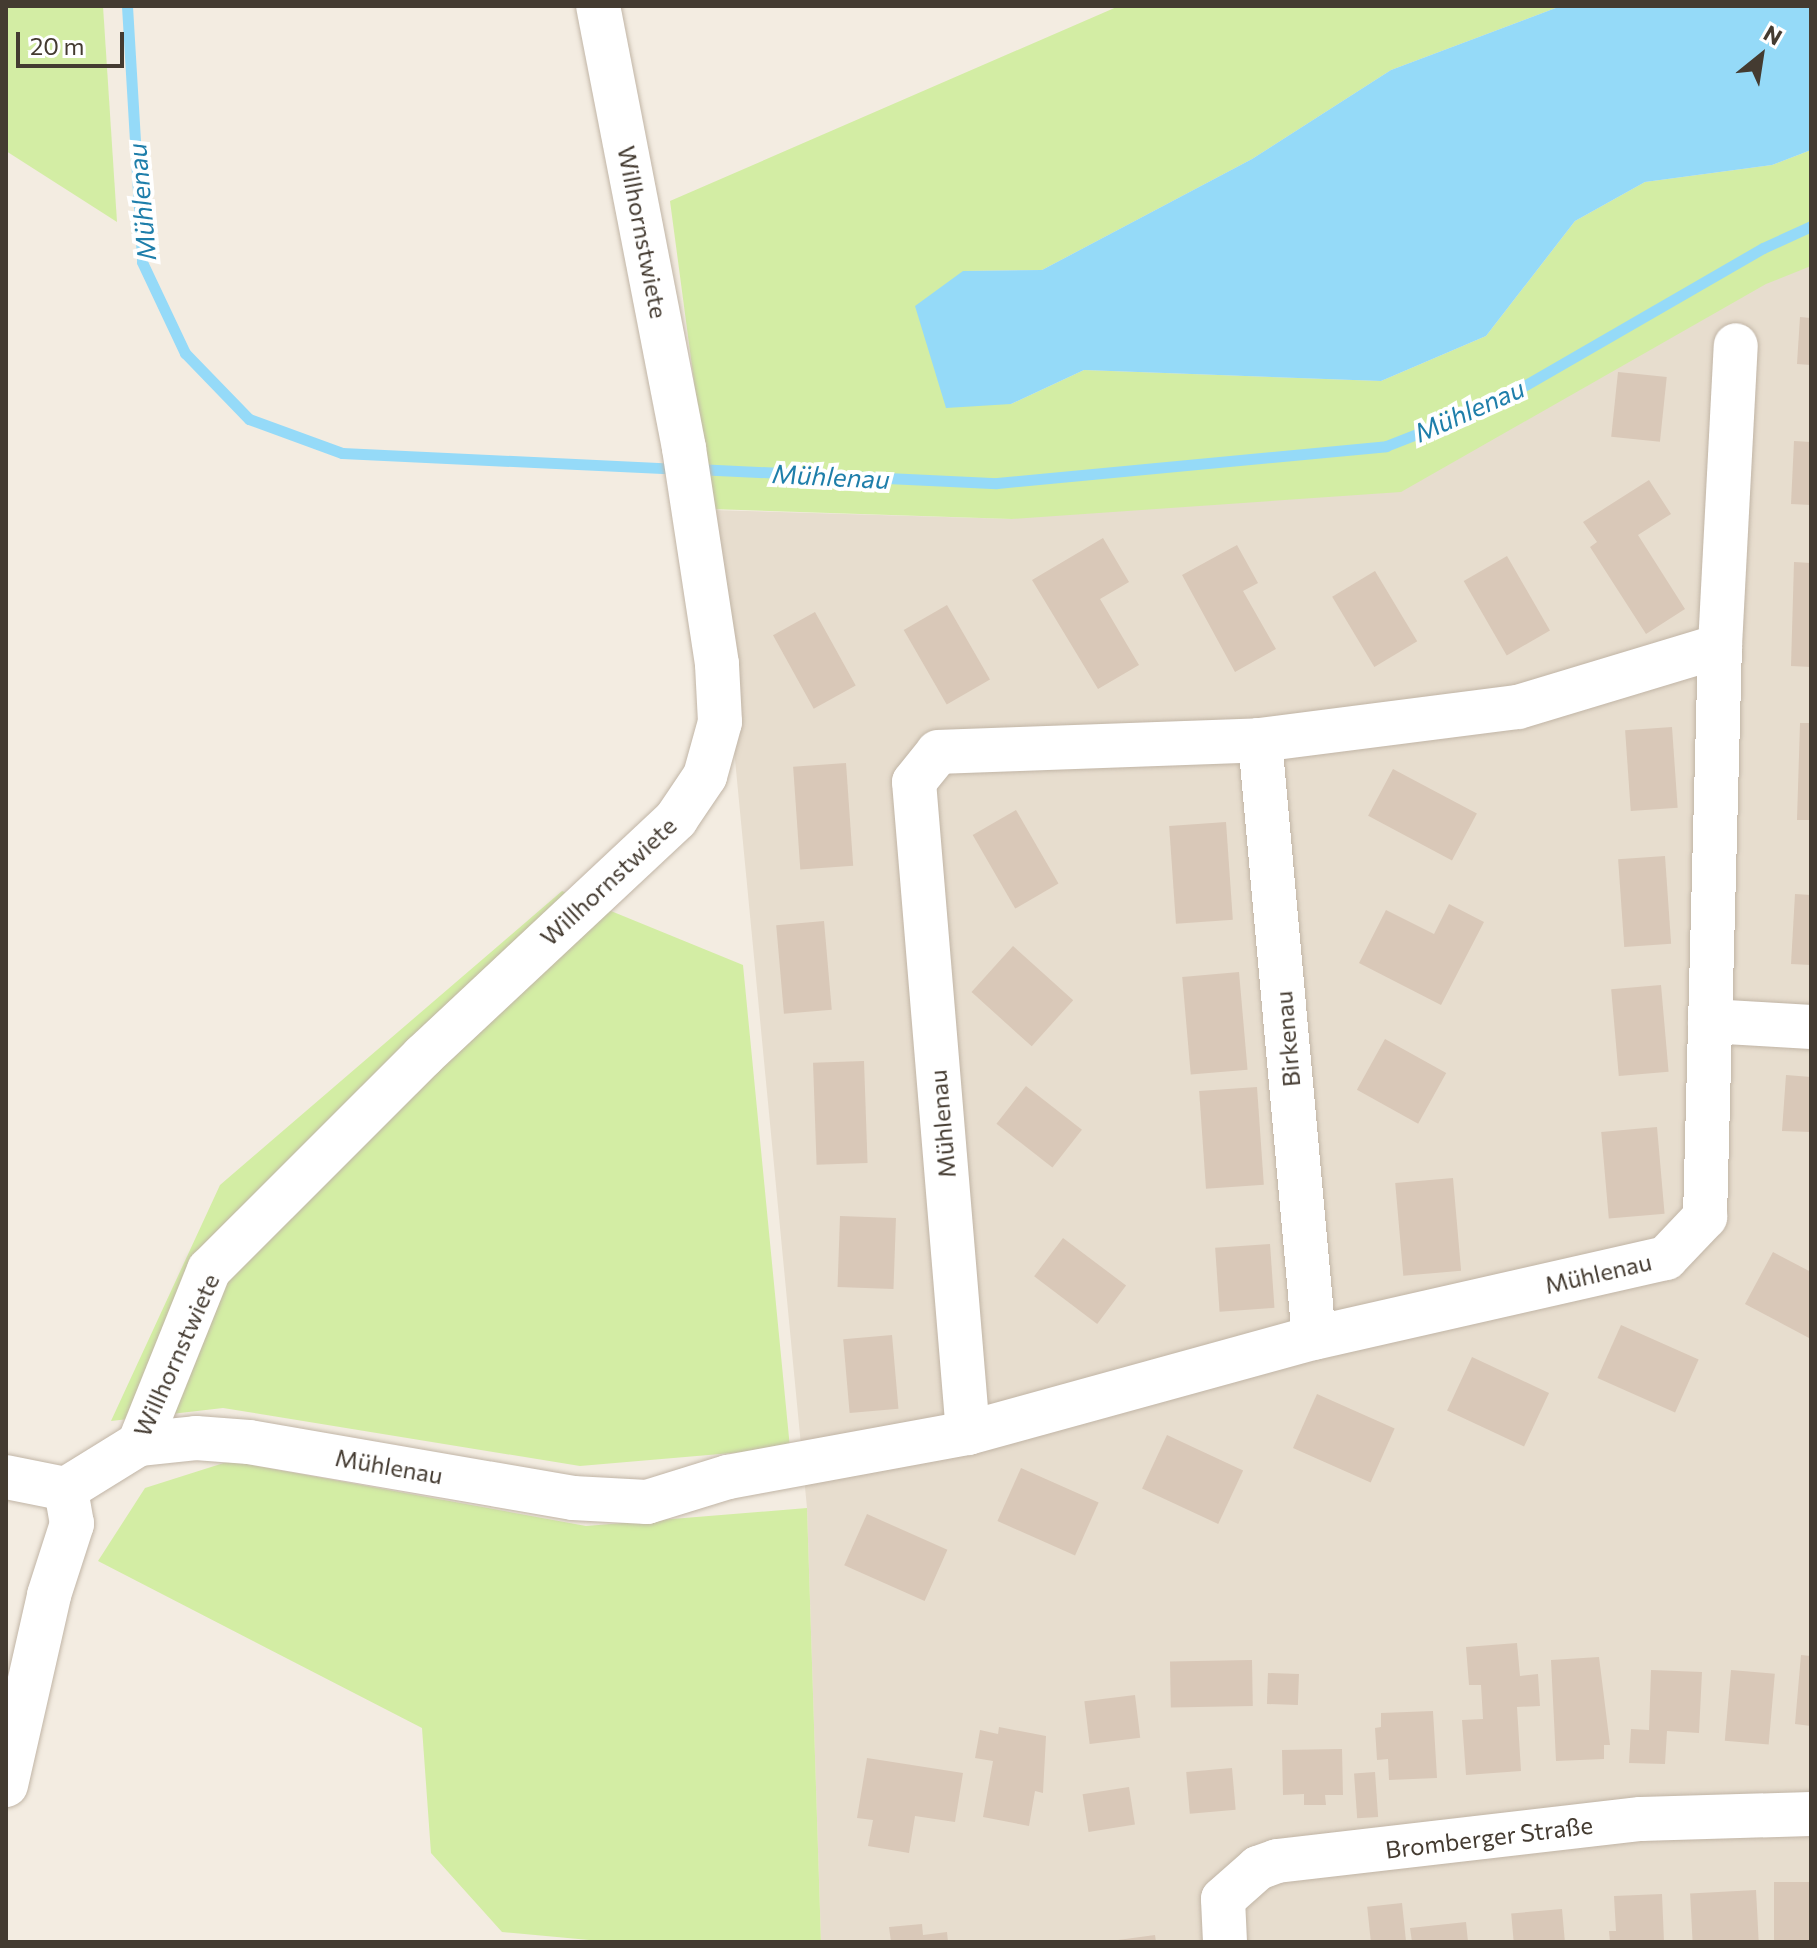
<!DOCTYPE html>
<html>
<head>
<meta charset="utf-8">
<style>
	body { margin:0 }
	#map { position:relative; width:1817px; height:1948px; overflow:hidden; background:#f3ece1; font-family:Commissioner,sans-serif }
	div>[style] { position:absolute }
	.residential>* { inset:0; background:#e7ddce }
	.green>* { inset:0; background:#d3eda4 }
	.water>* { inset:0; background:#95daf8 }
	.stream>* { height:11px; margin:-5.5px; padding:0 5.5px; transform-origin:5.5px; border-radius:5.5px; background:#95daf8 }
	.building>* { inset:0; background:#d9c8b8; transform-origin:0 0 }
	.roads { filter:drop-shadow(0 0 2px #c1b5a6) drop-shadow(0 0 2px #c1b5a6) }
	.minor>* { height:44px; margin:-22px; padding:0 22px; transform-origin:22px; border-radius:22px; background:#fff }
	span { translate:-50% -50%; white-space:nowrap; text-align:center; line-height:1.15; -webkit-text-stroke:8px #fff; paint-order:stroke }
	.street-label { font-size:24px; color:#443b31 }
	.water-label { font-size:26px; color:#1e7eaa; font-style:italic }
	.frame { position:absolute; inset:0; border:8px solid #443b31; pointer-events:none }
	.north { position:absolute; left:1721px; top:16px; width:80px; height:80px; -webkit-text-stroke:6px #fff; paint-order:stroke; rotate:30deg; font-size:22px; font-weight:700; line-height:32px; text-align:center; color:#443b31 }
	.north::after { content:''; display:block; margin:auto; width:28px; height:36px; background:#443b31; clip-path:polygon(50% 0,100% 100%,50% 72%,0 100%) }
	.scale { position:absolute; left:16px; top:32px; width:108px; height:36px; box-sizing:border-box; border:4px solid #443b31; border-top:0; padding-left:10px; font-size:24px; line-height:28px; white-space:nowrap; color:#443b31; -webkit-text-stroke:6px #fff; paint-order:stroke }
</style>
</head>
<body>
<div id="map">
	<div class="residential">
		<i style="clip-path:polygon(1811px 266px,1811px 1942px,821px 1942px,807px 1508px,711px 510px,1012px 519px)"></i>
	</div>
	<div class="green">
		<i style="clip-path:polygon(6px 6px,103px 6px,117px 222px,6px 151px)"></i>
		<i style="clip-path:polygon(1119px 6px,1561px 6px,1391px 70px,1252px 159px,1042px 270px,963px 271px,1011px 404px,1084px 370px,1381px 381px,1486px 336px,1575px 221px,1645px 182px,1772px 165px,1811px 150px,1811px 266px,1766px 284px,1401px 492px,1012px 519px,711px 509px,670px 201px)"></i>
		<i style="clip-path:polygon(562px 891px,743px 965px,790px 1448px,580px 1466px,223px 1408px,111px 1421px,220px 1185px)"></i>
		<i style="clip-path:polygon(230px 1461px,586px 1526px,807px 1508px,821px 1942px,611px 1942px,502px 1932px,431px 1853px,422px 1728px,98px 1561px,145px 1488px)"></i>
	</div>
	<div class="water">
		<i style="clip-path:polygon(1561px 6px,1811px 6px,1811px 150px,1772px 165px,1645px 182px,1575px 221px,1486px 336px,1381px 381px,1084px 370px,1011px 404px,946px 408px,915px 306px,963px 271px,1042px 270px,1252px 159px,1391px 70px)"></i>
	</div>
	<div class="stream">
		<i style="left:127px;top:6px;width:256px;rotate:86.6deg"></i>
		<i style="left:142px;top:262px;width:101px;rotate:64.7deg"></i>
		<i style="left:185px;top:353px;width:92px;rotate:45.9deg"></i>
		<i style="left:249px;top:419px;width:99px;rotate:20.1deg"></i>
		<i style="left:342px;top:453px;width:337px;rotate:2.7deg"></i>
		<i style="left:696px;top:469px;width:301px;rotate:2.7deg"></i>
		<i style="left:997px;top:483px;width:391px;rotate:-5.4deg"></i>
		<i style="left:1386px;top:446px;width:113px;rotate:-21.3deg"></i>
		<i style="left:1491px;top:405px;width:314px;rotate:-30deg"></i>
		<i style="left:1763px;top:248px;width:53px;rotate:-24.6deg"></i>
	</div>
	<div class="building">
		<i style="clip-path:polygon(1800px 317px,1811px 318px,1811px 365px,1797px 364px)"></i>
		<i style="left:1618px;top:372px;width:49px;height:65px;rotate:6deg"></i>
		<i style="clip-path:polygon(1794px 441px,1811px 442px,1811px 505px,1791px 504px)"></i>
		<i style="clip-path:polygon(1649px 480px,1671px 514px,1638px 535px,1685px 609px,1646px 634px,1590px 547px,1597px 542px,1583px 522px)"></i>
		<i style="clip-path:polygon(1103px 538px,1129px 582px,1100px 599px,1139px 665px,1098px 689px,1032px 580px)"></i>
		<i style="clip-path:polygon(1237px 545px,1258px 583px,1243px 591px,1276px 649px,1235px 672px,1182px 575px)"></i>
		<i style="left:1507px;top:556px;width:86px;height:50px;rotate:60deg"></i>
		<i style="clip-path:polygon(1794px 562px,1811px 563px,1811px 667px,1791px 666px)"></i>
		<i style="left:1375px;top:571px;width:82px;height:50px;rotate:59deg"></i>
		<i style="left:947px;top:605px;width:86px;height:50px;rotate:60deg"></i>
		<i style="left:815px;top:612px;width:84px;height:48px;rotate:61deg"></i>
		<i style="clip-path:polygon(1800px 723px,1811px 723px,1811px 820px,1797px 820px)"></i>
		<i style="left:1672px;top:727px;width:81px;height:47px;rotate:86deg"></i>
		<i style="left:846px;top:763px;width:103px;height:53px;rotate:86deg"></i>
		<i style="left:1393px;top:769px;width:95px;height:53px;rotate:28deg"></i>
		<i style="left:1016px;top:810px;width:85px;height:50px;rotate:60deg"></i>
		<i style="left:1226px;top:822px;width:98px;height:57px;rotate:86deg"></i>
		<i style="left:1665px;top:856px;width:88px;height:47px;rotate:86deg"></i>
		<i style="clip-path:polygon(1795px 894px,1811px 895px,1811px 965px,1791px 964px)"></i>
		<i style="clip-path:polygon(1449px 904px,1484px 922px,1441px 1005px,1359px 963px,1386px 910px,1434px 934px)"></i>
		<i style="left:824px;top:921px;width:89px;height:48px;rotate:85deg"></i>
		<i style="left:1013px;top:946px;width:81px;height:62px;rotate:42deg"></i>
		<i style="left:1239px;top:972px;width:98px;height:57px;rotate:85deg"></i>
		<i style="left:1661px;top:985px;width:87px;height:50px;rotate:85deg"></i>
		<i style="left:1385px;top:1039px;width:70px;height:58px;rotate:29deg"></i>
		<i style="left:864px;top:1061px;width:102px;height:51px;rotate:88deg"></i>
		<i style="clip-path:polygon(1786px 1075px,1811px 1077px,1811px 1132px,1782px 1131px)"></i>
		<i style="left:1026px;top:1086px;width:71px;height:48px;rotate:38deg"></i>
		<i style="left:1257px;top:1087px;width:98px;height:58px;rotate:86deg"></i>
		<i style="left:1657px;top:1127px;width:87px;height:56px;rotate:85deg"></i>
		<i style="left:1453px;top:1178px;width:93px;height:58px;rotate:85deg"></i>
		<i style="left:840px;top:1216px;width:56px;height:71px;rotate:2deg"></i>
		<i style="left:1063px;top:1238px;width:79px;height:48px;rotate:37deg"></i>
		<i style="left:1270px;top:1244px;width:64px;height:55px;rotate:86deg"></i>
		<i style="clip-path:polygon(1773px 1252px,1811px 1272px,1809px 1338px,1745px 1304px)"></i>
		<i style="left:1621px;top:1325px;width:85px;height:58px;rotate:24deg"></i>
		<i style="left:892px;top:1335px;width:74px;height:49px;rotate:85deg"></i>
		<i style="left:1472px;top:1357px;width:85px;height:59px;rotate:25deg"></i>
		<i style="left:1317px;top:1394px;width:85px;height:59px;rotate:24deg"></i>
		<i style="left:1167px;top:1435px;width:84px;height:59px;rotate:25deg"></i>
		<i style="left:1021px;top:1468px;width:85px;height:58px;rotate:24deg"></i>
		<i style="left:867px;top:1514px;width:88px;height:56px;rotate:24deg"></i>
		<i style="clip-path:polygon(1517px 1643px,1520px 1676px,1538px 1674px,1540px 1706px,1517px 1707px,1521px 1771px,1466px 1775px,1462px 1720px,1483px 1719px,1481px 1685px,1469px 1685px,1466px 1647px)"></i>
		<i style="clip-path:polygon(1801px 1655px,1811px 1656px,1811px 1726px,1795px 1724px)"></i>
		<i style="clip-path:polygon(1599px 1657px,1610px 1745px,1604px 1745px,1604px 1759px,1556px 1761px,1551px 1660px)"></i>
		<i style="left:1252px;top:1660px;width:46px;height:82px;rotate:89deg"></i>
		<i style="clip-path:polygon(1651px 1670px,1702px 1672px,1699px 1733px,1667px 1731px,1665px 1764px,1629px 1763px,1631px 1729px,1649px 1730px)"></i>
		<i style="left:1731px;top:1670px;width:44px;height:71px;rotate:5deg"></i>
		<i style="left:1268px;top:1673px;width:31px;height:31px;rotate:2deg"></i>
		<i style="left:1135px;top:1695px;width:43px;height:51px;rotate:83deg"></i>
		<i style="clip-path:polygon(1433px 1711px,1437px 1778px,1389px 1780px,1388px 1759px,1377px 1760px,1375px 1728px,1381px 1727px,1381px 1713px)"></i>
		<i style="clip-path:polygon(999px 1727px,1046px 1736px,1043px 1793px,1035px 1791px,1029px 1826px,983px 1817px,993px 1761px,975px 1758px,980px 1730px,998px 1734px)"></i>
		<i style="clip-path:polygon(1342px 1749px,1343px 1795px,1325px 1795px,1326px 1805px,1304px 1805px,1304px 1794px,1283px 1795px,1282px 1750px)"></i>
		<i style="clip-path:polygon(867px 1758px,963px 1773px,955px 1822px,915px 1816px,909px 1853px,868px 1846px,873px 1820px,857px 1818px)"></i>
		<i style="left:1232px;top:1768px;width:42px;height:46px;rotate:85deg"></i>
		<i style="left:1375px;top:1772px;width:45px;height:21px;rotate:86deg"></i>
		<i style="left:1129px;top:1787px;width:38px;height:47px;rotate:81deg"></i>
		<i style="left:1811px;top:1882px;width:60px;height:37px;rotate:90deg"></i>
		<i style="left:1756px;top:1890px;width:52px;height:66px;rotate:87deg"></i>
		<i style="clip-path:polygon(1662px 1894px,1664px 1942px,1610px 1942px,1609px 1931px,1616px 1931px,1614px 1896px)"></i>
		<i style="left:1402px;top:1903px;width:39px;height:35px;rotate:84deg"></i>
		<i style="left:1562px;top:1909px;width:33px;height:51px;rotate:85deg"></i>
		<i style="clip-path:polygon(1466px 1922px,1468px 1942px,1412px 1942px,1410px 1928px)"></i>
		<i style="clip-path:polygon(922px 1924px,923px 1935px,947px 1932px,948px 1942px,891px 1942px,889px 1927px)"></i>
		<i style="clip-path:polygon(1155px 1935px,1156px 1942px,1118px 1942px,1118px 1940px)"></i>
	</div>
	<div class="roads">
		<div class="minor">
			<i style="left:1260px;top:740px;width:600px;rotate:84.84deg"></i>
			<i style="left:1710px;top:1021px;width:101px;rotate:3.4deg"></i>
			<i style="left:968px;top:1433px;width:653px;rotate:-94.74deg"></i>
			<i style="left:914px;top:782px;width:38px;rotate:-51deg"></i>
			<i style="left:938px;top:752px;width:322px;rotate:-2.1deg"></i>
			<i style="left:1260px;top:740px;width:260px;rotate:-7.3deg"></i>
			<i style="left:1518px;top:707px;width:211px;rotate:-16.8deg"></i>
			<i style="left:139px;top:1444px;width:57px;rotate:-6deg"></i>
			<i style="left:196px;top:1438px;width:53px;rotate:4.3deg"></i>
			<i style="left:249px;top:1442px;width:329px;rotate:9.8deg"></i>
			<i style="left:573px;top:1498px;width:74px;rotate:3.1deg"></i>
			<i style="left:647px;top:1502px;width:85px;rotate:-17.2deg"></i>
			<i style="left:728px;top:1477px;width:244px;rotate:-10.4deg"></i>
			<i style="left:968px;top:1433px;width:359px;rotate:-15.4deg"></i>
			<i style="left:1314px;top:1338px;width:361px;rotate:-12.8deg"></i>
			<i style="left:1666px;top:1258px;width:57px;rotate:-46.4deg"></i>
			<i style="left:1705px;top:1217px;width:571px;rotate:-88.5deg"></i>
			<i style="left:1720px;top:646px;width:301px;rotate:-87deg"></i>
			<i style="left:6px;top:1477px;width:61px;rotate:11.3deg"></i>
			<i style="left:66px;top:1489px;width:86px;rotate:-31.7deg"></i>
			<i style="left:139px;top:1444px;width:188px;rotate:-68.1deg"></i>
			<i style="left:209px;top:1270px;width:303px;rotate:-45deg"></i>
			<i style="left:423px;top:1056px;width:347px;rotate:-43.1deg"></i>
			<i style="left:676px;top:819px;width:52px;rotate:-56deg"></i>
			<i style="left:705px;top:776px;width:56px;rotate:-74.5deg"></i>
			<i style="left:720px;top:722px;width:58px;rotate:-93deg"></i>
			<i style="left:717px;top:664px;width:219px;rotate:-98.7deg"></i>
			<i style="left:684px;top:448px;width:450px;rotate:-101deg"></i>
			<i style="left:6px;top:1785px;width:195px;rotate:-77.2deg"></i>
			<i style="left:49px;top:1595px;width:75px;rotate:-72.1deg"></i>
			<i style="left:72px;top:1524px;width:36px;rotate:-100deg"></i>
			<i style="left:1225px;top:1942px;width:43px;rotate:-92.7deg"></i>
			<i style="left:1223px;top:1899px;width:47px;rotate:-41.5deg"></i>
			<i style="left:1258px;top:1868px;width:20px;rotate:-20deg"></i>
			<i style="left:1277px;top:1861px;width:366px;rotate:-6.6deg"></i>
			<i style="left:1641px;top:1819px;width:170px;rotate:-1.7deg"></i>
		</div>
	</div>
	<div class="street-label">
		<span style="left:643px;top:232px;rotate:79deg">Willhornstwiete</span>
		<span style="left:608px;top:881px;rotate:-43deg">Willhornstwiete</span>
		<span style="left:1287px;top:1039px;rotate:-95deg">Birkenau</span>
		<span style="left:942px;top:1124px;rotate:-95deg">Mühlenau</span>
		<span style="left:1598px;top:1273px;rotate:-13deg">Mühlenau</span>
		<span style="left:176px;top:1355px;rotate:-66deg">Willhornstwiete</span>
		<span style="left:389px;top:1466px;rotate:10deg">Mühlenau</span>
		<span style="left:1489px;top:1837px;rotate:-7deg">Bromberger Straße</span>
	</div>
	<div class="water-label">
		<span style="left:141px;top:202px;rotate:-95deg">Mühlenau</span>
		<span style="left:1469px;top:410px;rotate:-24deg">Mühlenau</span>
		<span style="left:831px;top:476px;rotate:3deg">Mühlenau</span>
	</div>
	<div class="frame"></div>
	<div class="north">N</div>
	<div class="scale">20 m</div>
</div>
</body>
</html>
